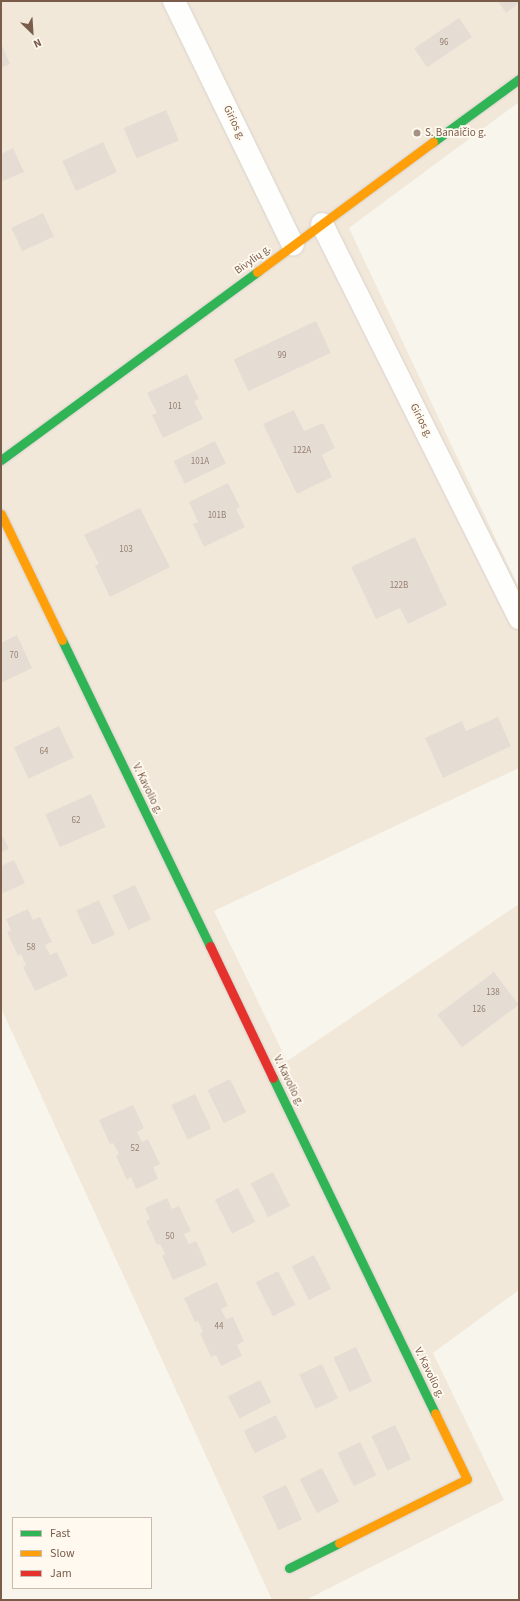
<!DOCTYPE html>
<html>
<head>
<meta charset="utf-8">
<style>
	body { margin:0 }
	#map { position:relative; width:520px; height:1601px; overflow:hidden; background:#f8f5ed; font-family:"Source Sans 3",sans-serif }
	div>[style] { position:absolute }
	.residential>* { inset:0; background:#f2e8da }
	.building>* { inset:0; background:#e5ddd4; transform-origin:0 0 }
	.roads { filter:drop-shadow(0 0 1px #d7d2cb) drop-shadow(0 0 1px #d7d2cb) }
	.street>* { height:22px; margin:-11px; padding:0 11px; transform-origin:11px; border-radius:11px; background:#fefefc }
	.fast>* { height:9px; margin:-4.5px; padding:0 4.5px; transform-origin:4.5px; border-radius:4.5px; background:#30b455 }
	.slow>* { height:9px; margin:-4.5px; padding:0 4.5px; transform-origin:4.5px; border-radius:4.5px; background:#ff9f0a }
	.jam>* { height:9px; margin:-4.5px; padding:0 4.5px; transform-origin:4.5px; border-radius:4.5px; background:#e5322d }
	.dots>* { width:11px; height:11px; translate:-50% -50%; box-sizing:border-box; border:2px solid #fff9ef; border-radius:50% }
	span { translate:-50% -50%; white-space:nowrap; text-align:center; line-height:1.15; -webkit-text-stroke:3.5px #fff9ef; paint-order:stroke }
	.number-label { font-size:9px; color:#967f6f }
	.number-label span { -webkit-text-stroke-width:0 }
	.street-label { font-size:11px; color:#795d4a }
	.poi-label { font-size:11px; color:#795d4a }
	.left { translate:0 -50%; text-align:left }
	.frame { position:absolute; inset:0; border:2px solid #795d4a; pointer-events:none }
	.legend { position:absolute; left:12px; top:1517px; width:140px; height:72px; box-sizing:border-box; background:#fff9ef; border:1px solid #c9bbad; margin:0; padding:5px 7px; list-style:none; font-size:12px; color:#795d4a }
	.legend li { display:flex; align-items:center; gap:8px; height:20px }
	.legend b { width:20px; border:1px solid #c9bbad }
	.north { position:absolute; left:12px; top:12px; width:40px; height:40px; -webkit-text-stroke:3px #fff9ef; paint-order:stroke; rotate:155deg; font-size:11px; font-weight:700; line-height:16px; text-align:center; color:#795d4a }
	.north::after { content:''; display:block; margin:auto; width:14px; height:18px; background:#795d4a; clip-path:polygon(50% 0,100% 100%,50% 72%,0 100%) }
</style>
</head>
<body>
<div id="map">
	<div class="residential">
		<i style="clip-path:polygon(1px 1px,519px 1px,519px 102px,349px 228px,519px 588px,519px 768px,214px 911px,287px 1061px,519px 904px,519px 1290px,433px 1353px,504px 1500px,306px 1600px,272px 1600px,1px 1008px)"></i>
	</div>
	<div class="building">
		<i style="clip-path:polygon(498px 1px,519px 1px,519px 3px,506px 13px)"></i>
		<i style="left:459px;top:18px;width:23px;height:54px;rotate:56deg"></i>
		<i style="clip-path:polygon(1px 43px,10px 64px,1px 68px)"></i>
		<i style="left:166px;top:110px;width:33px;height:46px;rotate:67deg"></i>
		<i style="left:103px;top:142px;width:33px;height:45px;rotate:65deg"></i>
		<i style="clip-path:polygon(13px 148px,24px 172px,1px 182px,1px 154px)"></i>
		<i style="left:43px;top:213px;width:26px;height:35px;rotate:65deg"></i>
		<i style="left:316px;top:321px;width:35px;height:91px;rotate:65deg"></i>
		<i style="clip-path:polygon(187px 374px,199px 399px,194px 401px,203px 419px,163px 438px,152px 415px,157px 413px,147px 393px)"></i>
		<i style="clip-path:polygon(294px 410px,304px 431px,323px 423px,335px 448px,322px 455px,332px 477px,297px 494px,263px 424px)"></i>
		<i style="left:215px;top:441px;width:25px;height:46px;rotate:64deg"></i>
		<i style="clip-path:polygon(228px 483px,240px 507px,236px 509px,245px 527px,204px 547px,193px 524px,198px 522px,189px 502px)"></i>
		<i style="clip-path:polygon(140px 508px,170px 567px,110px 597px,95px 566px,99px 564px,84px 535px)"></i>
		<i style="clip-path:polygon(415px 537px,447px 605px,408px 624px,400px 608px,376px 619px,351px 567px)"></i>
		<i style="clip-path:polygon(17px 635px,32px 668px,1px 683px,1px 643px)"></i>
		<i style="clip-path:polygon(498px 717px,511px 746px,443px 778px,425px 738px,462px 721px,466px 731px)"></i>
		<i style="left:59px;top:726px;width:35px;height:50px;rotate:65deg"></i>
		<i style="left:91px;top:794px;width:36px;height:50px;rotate:66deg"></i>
		<i style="clip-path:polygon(1px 833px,9px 849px,1px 852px)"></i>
		<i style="clip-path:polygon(14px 860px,25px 883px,1px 894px,1px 866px)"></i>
		<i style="left:135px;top:885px;width:38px;height:25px;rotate:65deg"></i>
		<i style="left:99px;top:900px;width:38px;height:25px;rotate:65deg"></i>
		<i style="clip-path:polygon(28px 909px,33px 920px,40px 917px,52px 942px,45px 945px,50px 955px,57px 952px,68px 976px,35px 991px,23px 967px,26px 965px,21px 954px,18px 956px,7px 932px,11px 930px,6px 919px)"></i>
		<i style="left:494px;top:972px;width:41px;height:71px;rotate:53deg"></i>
		<i style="left:230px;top:1079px;width:37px;height:25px;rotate:64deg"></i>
		<i style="left:195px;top:1094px;width:38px;height:26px;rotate:65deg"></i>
		<i style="clip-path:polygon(133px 1105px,144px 1128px,137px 1132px,142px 1142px,148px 1139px,160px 1164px,153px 1167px,158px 1179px,136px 1189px,131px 1177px,127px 1180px,116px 1156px,119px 1154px,113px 1143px,110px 1144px,99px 1120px)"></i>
		<i style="left:273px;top:1172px;width:38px;height:25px;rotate:63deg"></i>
		<i style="left:238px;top:1188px;width:38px;height:26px;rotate:63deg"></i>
		<i style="clip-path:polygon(167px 1198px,172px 1209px,179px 1206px,191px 1231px,184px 1234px,189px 1244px,196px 1241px,207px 1265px,173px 1280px,162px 1256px,165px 1254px,160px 1244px,157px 1245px,146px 1221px,150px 1219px,145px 1208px)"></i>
		<i style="left:314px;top:1255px;width:38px;height:25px;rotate:63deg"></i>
		<i style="left:278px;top:1271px;width:38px;height:25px;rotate:63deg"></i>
		<i style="clip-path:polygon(217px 1282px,228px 1306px,221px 1309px,226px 1319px,233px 1317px,244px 1341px,237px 1345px,242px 1356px,221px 1366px,216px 1355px,211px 1357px,200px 1333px,203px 1332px,198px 1321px,195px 1322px,184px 1298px)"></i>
		<i style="left:356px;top:1347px;width:38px;height:25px;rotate:65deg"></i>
		<i style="left:322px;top:1364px;width:38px;height:25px;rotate:65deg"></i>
		<i style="left:260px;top:1380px;width:25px;height:36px;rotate:63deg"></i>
		<i style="left:276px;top:1415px;width:25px;height:36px;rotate:64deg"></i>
		<i style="left:395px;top:1425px;width:38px;height:26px;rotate:65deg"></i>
		<i style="left:360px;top:1442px;width:37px;height:25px;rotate:64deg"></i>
		<i style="left:322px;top:1468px;width:38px;height:25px;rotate:63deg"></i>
		<i style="left:286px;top:1485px;width:38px;height:26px;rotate:65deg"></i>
	</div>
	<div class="roads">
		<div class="street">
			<i style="left:174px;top:1px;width:271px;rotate:64deg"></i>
			<i style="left:322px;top:224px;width:441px;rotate:63.4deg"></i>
		</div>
		<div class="fast">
			<i style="left:433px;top:142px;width:107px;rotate:-36.2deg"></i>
			<i style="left:1px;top:460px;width:318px;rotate:-36.3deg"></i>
			<i style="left:62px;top:640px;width:340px;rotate:64.2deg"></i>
			<i style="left:273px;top:1078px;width:372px;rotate:64.2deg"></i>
			<i style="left:289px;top:1568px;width:56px;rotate:-26.6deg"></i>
		</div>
		<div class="slow">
			<i style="left:257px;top:272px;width:219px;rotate:-36.5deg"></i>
			<i style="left:1px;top:514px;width:140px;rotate:64.2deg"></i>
			<i style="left:339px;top:1543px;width:143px;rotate:-26.6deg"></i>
			<i style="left:467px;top:1479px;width:73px;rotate:-115.9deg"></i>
		</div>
		<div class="jam">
			<i style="left:210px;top:946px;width:146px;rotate:64.5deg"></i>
		</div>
	</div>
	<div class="dots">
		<i style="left:417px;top:133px;background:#a59283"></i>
	</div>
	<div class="number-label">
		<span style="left:444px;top:43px">96</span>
		<span style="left:282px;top:356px">99</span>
		<span style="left:175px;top:407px">101</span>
		<span style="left:302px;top:451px">122A</span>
		<span style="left:200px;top:462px">101A</span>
		<span style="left:217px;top:516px">101B</span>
		<span style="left:126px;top:550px">103</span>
		<span style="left:399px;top:586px">122B</span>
		<span style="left:14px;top:656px">70</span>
		<span style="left:44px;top:752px">64</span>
		<span style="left:76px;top:821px">62</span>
		<span style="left:31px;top:948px">58</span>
		<span style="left:493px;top:993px">138</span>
		<span style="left:479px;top:1010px">126</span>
		<span style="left:135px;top:1149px">52</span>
		<span style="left:170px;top:1237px">50</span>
		<span style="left:219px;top:1327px">44</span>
	</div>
	<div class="street-label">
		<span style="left:234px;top:123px;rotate:64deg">Girios g.</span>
		<span style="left:253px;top:260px;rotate:-36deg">Bivylių g.</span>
		<span style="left:421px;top:421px;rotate:63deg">Girios g.</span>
		<span style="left:147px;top:789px;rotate:64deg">V. Kavolio g.</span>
		<span style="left:288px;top:1081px;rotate:64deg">V. Kavolio g.</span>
		<span style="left:429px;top:1373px;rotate:64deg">V. Kavolio g.</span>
	</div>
	<div class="poi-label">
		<span class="left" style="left:425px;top:133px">S. Banaičio g.</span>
	</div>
	<div class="frame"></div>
	<ul class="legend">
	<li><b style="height:5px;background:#30b455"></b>Fast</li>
	<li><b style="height:5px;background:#ff9f0a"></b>Slow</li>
	<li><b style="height:5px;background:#e5322d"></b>Jam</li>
	</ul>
	<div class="north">N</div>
</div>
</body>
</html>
